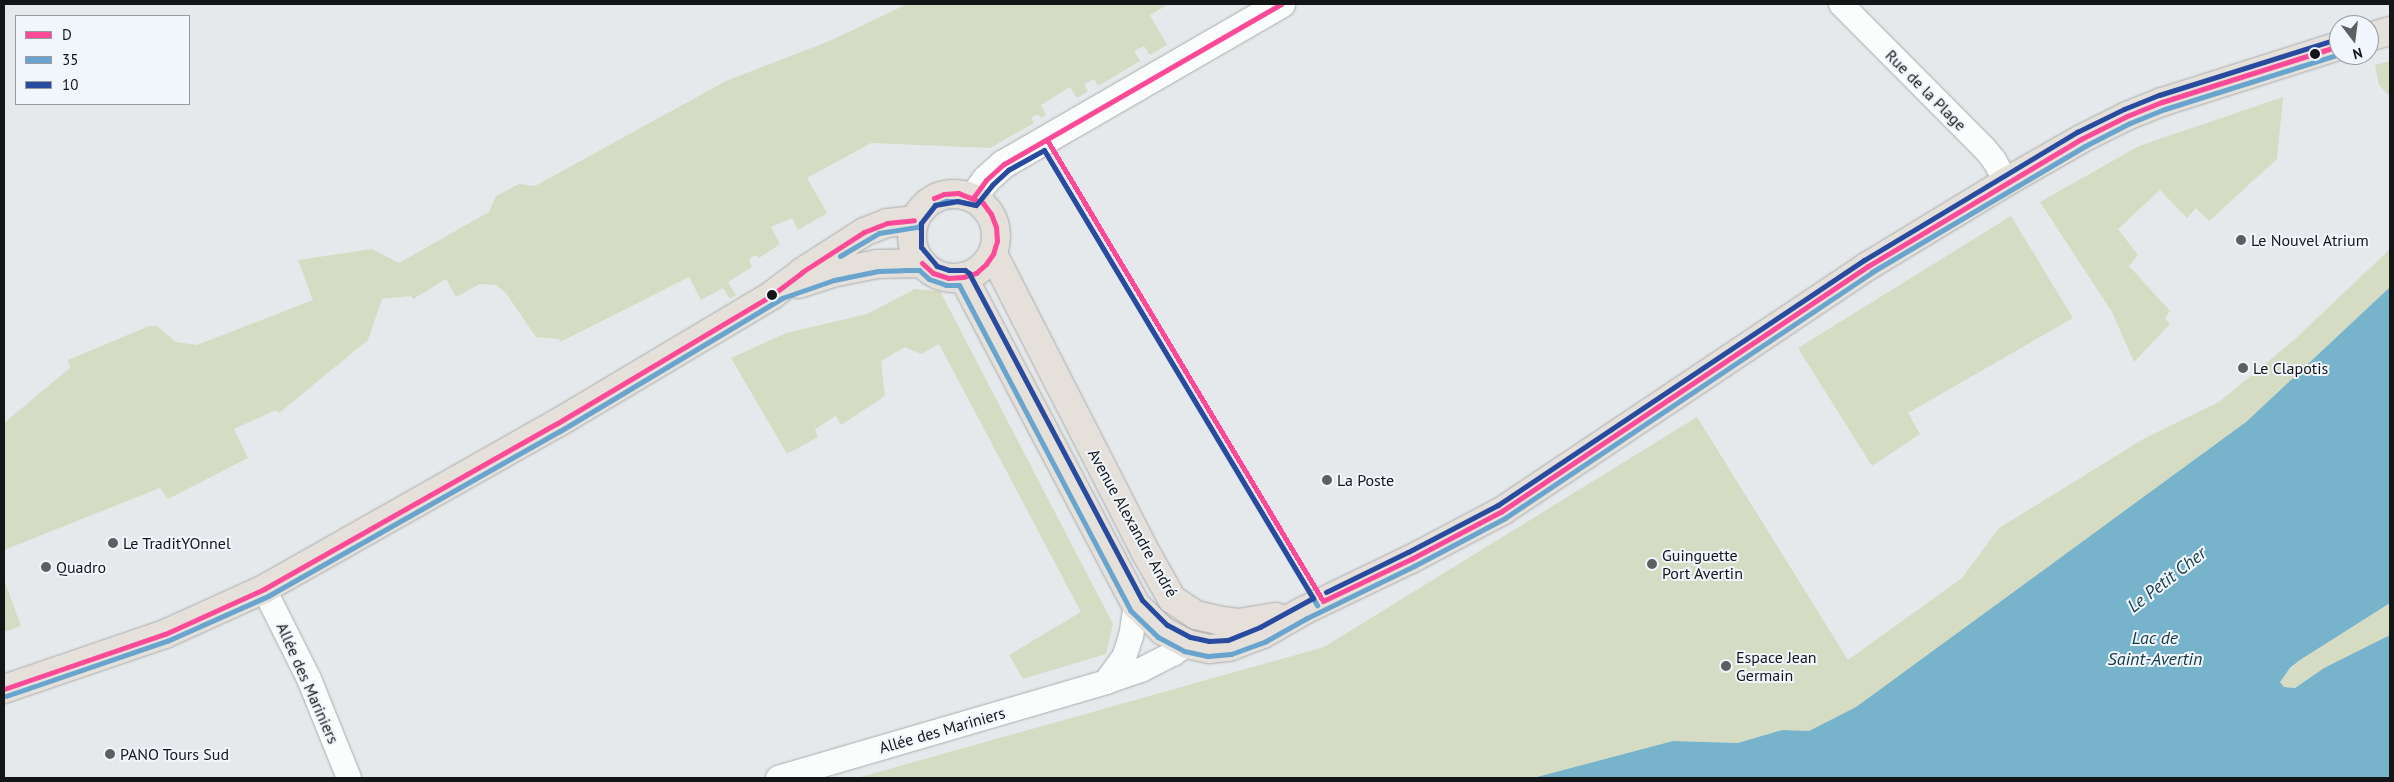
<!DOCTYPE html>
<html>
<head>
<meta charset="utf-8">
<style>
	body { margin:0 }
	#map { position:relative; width:2394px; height:782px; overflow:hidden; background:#e6e9eb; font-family:"PT Sans",sans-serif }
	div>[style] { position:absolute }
	.green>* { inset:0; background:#d5dcc3 }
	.water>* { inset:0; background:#77b4cc }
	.roads { filter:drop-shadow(0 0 1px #aaacad) drop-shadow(0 0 1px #aaacad) }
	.minor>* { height:24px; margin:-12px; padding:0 12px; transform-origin:12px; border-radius:12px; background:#fbfcfc }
	.tertiary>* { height:28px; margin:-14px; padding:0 14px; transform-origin:14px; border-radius:14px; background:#fbfcfc }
	.primary>* { height:28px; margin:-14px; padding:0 14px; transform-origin:14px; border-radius:14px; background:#e5e0d9 }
	.primary>.ring { margin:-14px; padding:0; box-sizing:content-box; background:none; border:28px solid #e5e0d9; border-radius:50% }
	.bus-1>* { height:5px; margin:-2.5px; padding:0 2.5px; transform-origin:2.5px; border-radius:2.5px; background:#fd4a98 }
	.bus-2>* { height:5px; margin:-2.5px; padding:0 2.5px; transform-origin:2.5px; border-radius:2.5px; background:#69a4ce }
	.bus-3>* { height:5px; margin:-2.5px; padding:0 2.5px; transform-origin:2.5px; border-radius:2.5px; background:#284ba0 }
	.dots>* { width:14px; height:14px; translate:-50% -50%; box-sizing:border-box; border:2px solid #f0f6fb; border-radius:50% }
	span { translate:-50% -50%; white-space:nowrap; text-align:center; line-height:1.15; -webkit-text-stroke:4px #f0f6fb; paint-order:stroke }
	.street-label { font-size:16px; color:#131517 }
	.poi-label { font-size:16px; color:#131517 }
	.left { translate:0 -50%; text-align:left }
	.water-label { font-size:18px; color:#133a49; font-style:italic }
	.frame { position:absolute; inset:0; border:5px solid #131517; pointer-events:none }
	.legend { position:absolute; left:15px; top:15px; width:175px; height:90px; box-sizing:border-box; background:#f0f6fb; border:1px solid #989ca0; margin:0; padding:6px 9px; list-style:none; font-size:15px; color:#131517 }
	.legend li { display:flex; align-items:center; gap:10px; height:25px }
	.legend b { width:25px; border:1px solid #989ca0 }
	.north { position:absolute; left:2329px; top:15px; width:50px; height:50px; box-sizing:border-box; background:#f0f6fb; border:1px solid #989ca0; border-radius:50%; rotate:165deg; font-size:14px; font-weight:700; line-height:20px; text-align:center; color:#131517 }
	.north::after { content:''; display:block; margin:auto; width:18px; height:22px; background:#5d5f61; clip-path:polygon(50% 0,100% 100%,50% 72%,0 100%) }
</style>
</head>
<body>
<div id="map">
	<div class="green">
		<i style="clip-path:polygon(907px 4px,1169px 4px,1150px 15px,1167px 45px,1150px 55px,1144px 46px,1134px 51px,1140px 61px,1098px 86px,1094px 79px,1084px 84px,1088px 91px,1077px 98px,1070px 87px,1041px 105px,1046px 115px,1041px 118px,1038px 114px,1031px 118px,1034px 123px,990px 148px,871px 143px,807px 178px,827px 213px,798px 230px,792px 218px,771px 227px,780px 244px,759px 258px,756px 255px,749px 259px,752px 267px,728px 282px,736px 295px,730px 299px,723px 288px,701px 300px,689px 277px,560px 342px,559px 339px,536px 337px,506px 293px,496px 285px,480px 284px,456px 297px,446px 279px,413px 299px,411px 296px,382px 299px,368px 340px,279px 413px,276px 410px,234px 429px,248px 458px,168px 499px,160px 488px,4px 550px,4px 423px,70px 368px,68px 360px,149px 326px,157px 326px,176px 342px,197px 345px,313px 300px,298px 260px,372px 249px,399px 263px,489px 212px,496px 196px,519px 184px,535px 186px,726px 81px,832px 40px)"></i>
		<i style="clip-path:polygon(2390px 61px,2390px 97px,2379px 85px,2375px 65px)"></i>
		<i style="clip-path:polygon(2283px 97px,2277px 159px,2209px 221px,2196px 208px,2187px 218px,2160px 190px,2118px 229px,2138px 255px,2129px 266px,2170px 311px,2165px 318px,2170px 324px,2134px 362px,2112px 312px,2040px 202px,2139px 146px)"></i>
		<i style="clip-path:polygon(2011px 216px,2073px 318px,1908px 413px,1920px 434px,1872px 466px,1798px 348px)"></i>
		<i style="clip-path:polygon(2390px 249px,2390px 287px,2246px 422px,1856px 707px,1809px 731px,1782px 730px,1738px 743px,1673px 741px,1533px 778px,857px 778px,1324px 647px,1697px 417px,1848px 660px,1962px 578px,1999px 528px,2145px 438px,2219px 402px,2293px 341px)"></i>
		<i style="clip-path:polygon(915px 289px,940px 291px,1113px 624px,1106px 654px,1023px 679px,1009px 655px,1081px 612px,939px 344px,921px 354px,905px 347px,881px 361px,885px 396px,841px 425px,836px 416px,815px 429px,818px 437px,787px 454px,731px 358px,786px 333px,867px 314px)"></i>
		<i style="clip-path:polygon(4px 580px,21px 626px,4px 632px)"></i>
		<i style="clip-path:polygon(2390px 603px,2390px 635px,2324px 668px,2295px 688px,2284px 687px,2280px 682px,2283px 676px,2300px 660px)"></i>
	</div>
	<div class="water">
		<i style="clip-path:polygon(2390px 287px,2390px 603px,2300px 660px,2290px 668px,2280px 682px,2284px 687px,2295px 688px,2324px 668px,2390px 635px,2390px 778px,1533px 778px,1673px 741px,1738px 743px,1782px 730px,1809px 731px,1856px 707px,2246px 422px)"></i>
	</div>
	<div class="roads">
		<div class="minor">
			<i style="left:1841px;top:4px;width:204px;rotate:45.2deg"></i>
			<i style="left:1985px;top:149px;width:14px;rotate:51deg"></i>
			<i style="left:1994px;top:160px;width:25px;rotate:61deg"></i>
			<i style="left:264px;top:589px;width:101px;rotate:63.4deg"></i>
			<i style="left:309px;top:679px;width:107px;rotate:68deg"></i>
			<i style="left:1136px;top:605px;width:31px;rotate:99deg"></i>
			<i style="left:1131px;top:636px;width:22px;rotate:108deg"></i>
			<i style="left:1124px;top:657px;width:31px;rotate:126deg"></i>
			<i style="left:1106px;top:682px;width:37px;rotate:-19deg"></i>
			<i style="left:1141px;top:670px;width:36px;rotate:-27deg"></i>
			<i style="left:1173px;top:654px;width:17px;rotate:-36deg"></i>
			<i style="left:778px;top:778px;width:342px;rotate:-16.3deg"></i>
		</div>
		<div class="tertiary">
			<i style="left:973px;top:198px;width:22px;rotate:-54deg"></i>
			<i style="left:986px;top:180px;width:24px;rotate:-42deg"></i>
			<i style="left:1004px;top:164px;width:320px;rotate:-30deg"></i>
		</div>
		<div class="primary">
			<i style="left:2369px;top:37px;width:22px;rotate:-16deg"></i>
			<i class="ring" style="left:912px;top:194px;width:56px;height:56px"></i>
			<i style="left:993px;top:254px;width:336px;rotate:62.9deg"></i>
			<i style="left:1146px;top:553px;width:53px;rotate:60.5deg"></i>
			<i style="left:1172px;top:599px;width:29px;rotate:34deg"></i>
			<i style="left:1196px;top:615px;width:22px;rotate:13deg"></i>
			<i style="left:1217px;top:620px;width:21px;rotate:8deg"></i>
			<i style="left:1238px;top:623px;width:39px;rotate:-9deg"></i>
			<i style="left:963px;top:277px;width:371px;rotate:62.2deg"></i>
			<i style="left:1136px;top:605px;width:37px;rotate:44deg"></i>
			<i style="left:1163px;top:631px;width:27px;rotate:28deg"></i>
			<i style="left:1187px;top:644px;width:23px;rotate:13deg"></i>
			<i style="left:1209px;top:649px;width:20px;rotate:-6deg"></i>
			<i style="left:1229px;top:647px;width:36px;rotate:-21deg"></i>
			<i style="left:1263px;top:634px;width:46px;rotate:-29.9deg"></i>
			<i style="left:1303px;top:611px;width:120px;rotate:-25.7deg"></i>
			<i style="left:1411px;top:559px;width:103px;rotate:-27.8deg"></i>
			<i style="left:1502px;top:511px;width:440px;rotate:-33.8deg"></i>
			<i style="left:1868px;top:266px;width:162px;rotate:-31.3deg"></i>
			<i style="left:2006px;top:182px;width:86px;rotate:-29.8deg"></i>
			<i style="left:2081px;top:139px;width:51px;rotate:-26.6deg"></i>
			<i style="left:2127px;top:116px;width:38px;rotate:-22deg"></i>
			<i style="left:2162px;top:102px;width:186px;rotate:-17.6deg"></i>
			<i style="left:799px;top:284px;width:35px;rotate:-18deg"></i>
			<i style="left:832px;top:273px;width:46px;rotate:-11.3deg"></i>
			<i style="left:877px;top:264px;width:45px;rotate:-1.3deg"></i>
			<i style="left:4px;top:689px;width:170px;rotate:-18.9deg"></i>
			<i style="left:165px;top:634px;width:109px;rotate:-24.4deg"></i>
			<i style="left:264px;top:589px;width:335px;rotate:-29.5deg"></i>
			<i style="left:556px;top:424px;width:252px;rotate:-30.8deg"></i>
			<i style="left:772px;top:295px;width:38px;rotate:-37deg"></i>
			<i style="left:802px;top:272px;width:74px;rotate:-32.8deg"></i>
			<i style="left:864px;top:232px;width:25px;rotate:-21deg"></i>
			<i style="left:887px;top:223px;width:27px;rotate:-6deg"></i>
		</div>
	</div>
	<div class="bus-1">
		<i style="left:1047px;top:140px;width:537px;rotate:59.09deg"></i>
		<i style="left:973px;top:198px;width:22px;rotate:-54deg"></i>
		<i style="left:986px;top:180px;width:24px;rotate:-42deg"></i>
		<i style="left:1004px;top:164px;width:320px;rotate:-30deg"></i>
		<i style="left:922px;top:263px;width:15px;rotate:42deg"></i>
		<i style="left:933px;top:273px;width:16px;rotate:18deg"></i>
		<i style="left:948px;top:278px;width:15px;rotate:-4deg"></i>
		<i style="left:963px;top:277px;width:14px;rotate:-17deg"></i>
		<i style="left:976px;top:273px;width:13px;rotate:-42deg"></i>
		<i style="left:986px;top:264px;width:12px;rotate:-55deg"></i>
		<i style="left:993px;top:254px;width:14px;rotate:-73deg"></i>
		<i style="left:997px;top:241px;width:14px;rotate:-94deg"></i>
		<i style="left:996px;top:227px;width:14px;rotate:-111deg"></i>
		<i style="left:991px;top:214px;width:14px;rotate:-126deg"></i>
		<i style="left:983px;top:203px;width:27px;rotate:-158deg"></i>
		<i style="left:958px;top:193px;width:14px;rotate:176deg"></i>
		<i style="left:944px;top:194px;width:11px;rotate:158deg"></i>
		<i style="left:1323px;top:601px;width:98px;rotate:-25.5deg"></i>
		<i style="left:1411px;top:559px;width:103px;rotate:-27.8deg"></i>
		<i style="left:1502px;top:511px;width:440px;rotate:-33.8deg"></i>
		<i style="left:1868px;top:266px;width:248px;rotate:-30.8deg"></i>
		<i style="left:2081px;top:139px;width:51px;rotate:-26.6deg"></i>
		<i style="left:2127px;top:116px;width:38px;rotate:-22deg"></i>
		<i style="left:2162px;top:102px;width:186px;rotate:-17.6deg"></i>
		<i style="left:4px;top:689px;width:170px;rotate:-18.9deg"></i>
		<i style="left:165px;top:634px;width:109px;rotate:-24.4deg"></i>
		<i style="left:264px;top:589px;width:335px;rotate:-29.5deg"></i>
		<i style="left:556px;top:424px;width:252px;rotate:-30.8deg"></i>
		<i style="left:772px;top:295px;width:38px;rotate:-37deg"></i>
		<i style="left:802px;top:272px;width:74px;rotate:-32.8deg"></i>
		<i style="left:864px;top:232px;width:25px;rotate:-21deg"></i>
		<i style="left:887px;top:223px;width:27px;rotate:-6deg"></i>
	</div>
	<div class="bus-2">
		<i style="left:840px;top:256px;width:45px;rotate:-30.5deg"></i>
		<i style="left:879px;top:233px;width:39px;rotate:-9deg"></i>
		<i style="left:918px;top:227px;width:28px;rotate:-52deg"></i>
		<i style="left:935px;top:205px;width:12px;rotate:-20deg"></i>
		<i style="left:946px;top:201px;width:11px"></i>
		<i style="left:957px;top:201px;width:19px;rotate:12deg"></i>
		<i style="left:976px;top:205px;width:26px;rotate:-51deg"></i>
		<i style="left:992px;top:185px;width:22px;rotate:-43deg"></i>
		<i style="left:1008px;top:170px;width:41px;rotate:-29.1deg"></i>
		<i style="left:1044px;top:150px;width:531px;rotate:59.04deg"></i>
		<i style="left:6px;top:696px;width:170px;rotate:-18.9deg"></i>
		<i style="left:167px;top:641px;width:111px;rotate:-24deg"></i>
		<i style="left:268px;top:596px;width:335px;rotate:-29.5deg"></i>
		<i style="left:560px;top:431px;width:259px;rotate:-30.9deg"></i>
		<i style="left:782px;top:298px;width:55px;rotate:-19.1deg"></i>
		<i style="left:834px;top:280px;width:45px;rotate:-11.6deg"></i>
		<i style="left:878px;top:271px;width:25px;rotate:-2deg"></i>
		<i style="left:903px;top:270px;width:16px"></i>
		<i style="left:919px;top:270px;width:13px;rotate:42deg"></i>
		<i style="left:929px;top:279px;width:18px;rotate:19deg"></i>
		<i style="left:946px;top:285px;width:13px"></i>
		<i style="left:959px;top:285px;width:367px;rotate:62.2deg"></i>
		<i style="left:1130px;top:610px;width:39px;rotate:44deg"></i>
		<i style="left:1158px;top:637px;width:30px;rotate:28deg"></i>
		<i style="left:1184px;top:651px;width:25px;rotate:12deg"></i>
		<i style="left:1208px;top:656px;width:23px;rotate:-5deg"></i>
		<i style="left:1231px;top:654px;width:37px;rotate:-20deg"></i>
		<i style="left:1266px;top:641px;width:47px;rotate:-29.3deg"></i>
		<i style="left:1307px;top:618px;width:119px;rotate:-25.9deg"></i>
		<i style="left:1414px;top:566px;width:103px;rotate:-27.8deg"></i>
		<i style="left:1505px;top:518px;width:442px;rotate:-33.8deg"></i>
		<i style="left:1872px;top:272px;width:247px;rotate:-30.6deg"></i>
		<i style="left:2085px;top:146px;width:51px;rotate:-27.1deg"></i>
		<i style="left:2130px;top:123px;width:38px;rotate:-22deg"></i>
		<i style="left:2165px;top:109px;width:182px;rotate:-17.5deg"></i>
	</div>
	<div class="bus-3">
		<i style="left:1044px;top:150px;width:523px;rotate:59.02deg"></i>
		<i style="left:1313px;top:598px;width:60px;rotate:151.3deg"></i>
		<i style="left:1260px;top:627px;width:35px;rotate:158deg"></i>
		<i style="left:1227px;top:640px;width:18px;rotate:177deg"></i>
		<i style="left:1209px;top:641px;width:19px;rotate:-168deg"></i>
		<i style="left:1190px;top:637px;width:26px;rotate:-152deg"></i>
		<i style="left:1167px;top:625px;width:35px;rotate:-135deg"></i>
		<i style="left:1142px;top:600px;width:370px;rotate:-117.9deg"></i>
		<i style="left:969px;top:273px;width:5px;rotate:-143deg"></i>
		<i style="left:965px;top:270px;width:16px;rotate:180deg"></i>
		<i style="left:949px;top:270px;width:13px;rotate:-162deg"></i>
		<i style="left:937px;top:266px;width:25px;rotate:-130deg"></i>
		<i style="left:921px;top:247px;width:24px;rotate:-90deg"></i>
		<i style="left:921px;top:223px;width:23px;rotate:-52deg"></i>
		<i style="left:935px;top:205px;width:22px;rotate:-10deg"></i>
		<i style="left:957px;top:201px;width:19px;rotate:12deg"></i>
		<i style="left:976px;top:205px;width:26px;rotate:-51deg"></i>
		<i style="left:992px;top:185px;width:22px;rotate:-43deg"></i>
		<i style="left:1008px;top:170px;width:41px;rotate:-29.1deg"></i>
		<i style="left:1326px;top:592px;width:91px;rotate:-26deg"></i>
		<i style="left:1408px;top:552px;width:102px;rotate:-27.6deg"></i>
		<i style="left:1498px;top:505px;width:440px;rotate:-33.8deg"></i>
		<i style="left:1864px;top:260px;width:249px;rotate:-31deg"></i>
		<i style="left:2077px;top:132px;width:52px;rotate:-26.1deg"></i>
		<i style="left:2124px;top:109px;width:38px;rotate:-22deg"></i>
		<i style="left:2159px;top:95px;width:187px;rotate:-17.5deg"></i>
	</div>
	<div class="dots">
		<i style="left:2315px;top:54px;background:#131517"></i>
		<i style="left:2241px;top:240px;background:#5d5f61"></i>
		<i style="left:772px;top:295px;background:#131517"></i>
		<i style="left:2243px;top:368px;background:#5d5f61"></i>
		<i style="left:1327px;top:480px;background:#5d5f61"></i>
		<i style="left:113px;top:543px;background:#5d5f61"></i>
		<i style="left:1652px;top:564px;background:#5d5f61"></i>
		<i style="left:46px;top:567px;background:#5d5f61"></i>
		<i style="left:1726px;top:666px;background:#5d5f61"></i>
		<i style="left:110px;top:754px;background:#5d5f61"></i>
	</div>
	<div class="street-label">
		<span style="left:1926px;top:90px;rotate:45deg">Rue de la Plage</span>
		<span style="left:1133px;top:523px;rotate:61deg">Avenue Alexandre André</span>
		<span style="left:308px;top:683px;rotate:66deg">Allée des Mariniers</span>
		<span style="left:942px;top:730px;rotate:-16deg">Allée des Mariniers</span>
	</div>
	<div class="poi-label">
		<span class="left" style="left:2251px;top:240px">Le Nouvel Atrium</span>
		<span class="left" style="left:2253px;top:368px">Le Clapotis</span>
		<span class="left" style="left:1337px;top:480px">La Poste</span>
		<span class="left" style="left:123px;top:543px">Le TraditYOnnel</span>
		<span class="left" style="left:1662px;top:564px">Guinguette<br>Port Avertin</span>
		<span class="left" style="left:56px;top:567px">Quadro</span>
		<span class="left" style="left:1736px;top:666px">Espace Jean<br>Germain</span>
		<span class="left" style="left:120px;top:754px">PANO Tours Sud</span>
	</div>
	<div class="water-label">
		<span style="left:2167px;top:580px;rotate:-38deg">Le Petit Cher</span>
		<span style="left:2155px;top:649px">Lac de<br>Saint-Avertin</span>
	</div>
	<div class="frame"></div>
	<ul class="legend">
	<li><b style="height:6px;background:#fd4a98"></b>D</li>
	<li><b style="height:6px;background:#69a4ce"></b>35</li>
	<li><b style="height:6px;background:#284ba0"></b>10</li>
	</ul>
	<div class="north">N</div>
</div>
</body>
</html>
